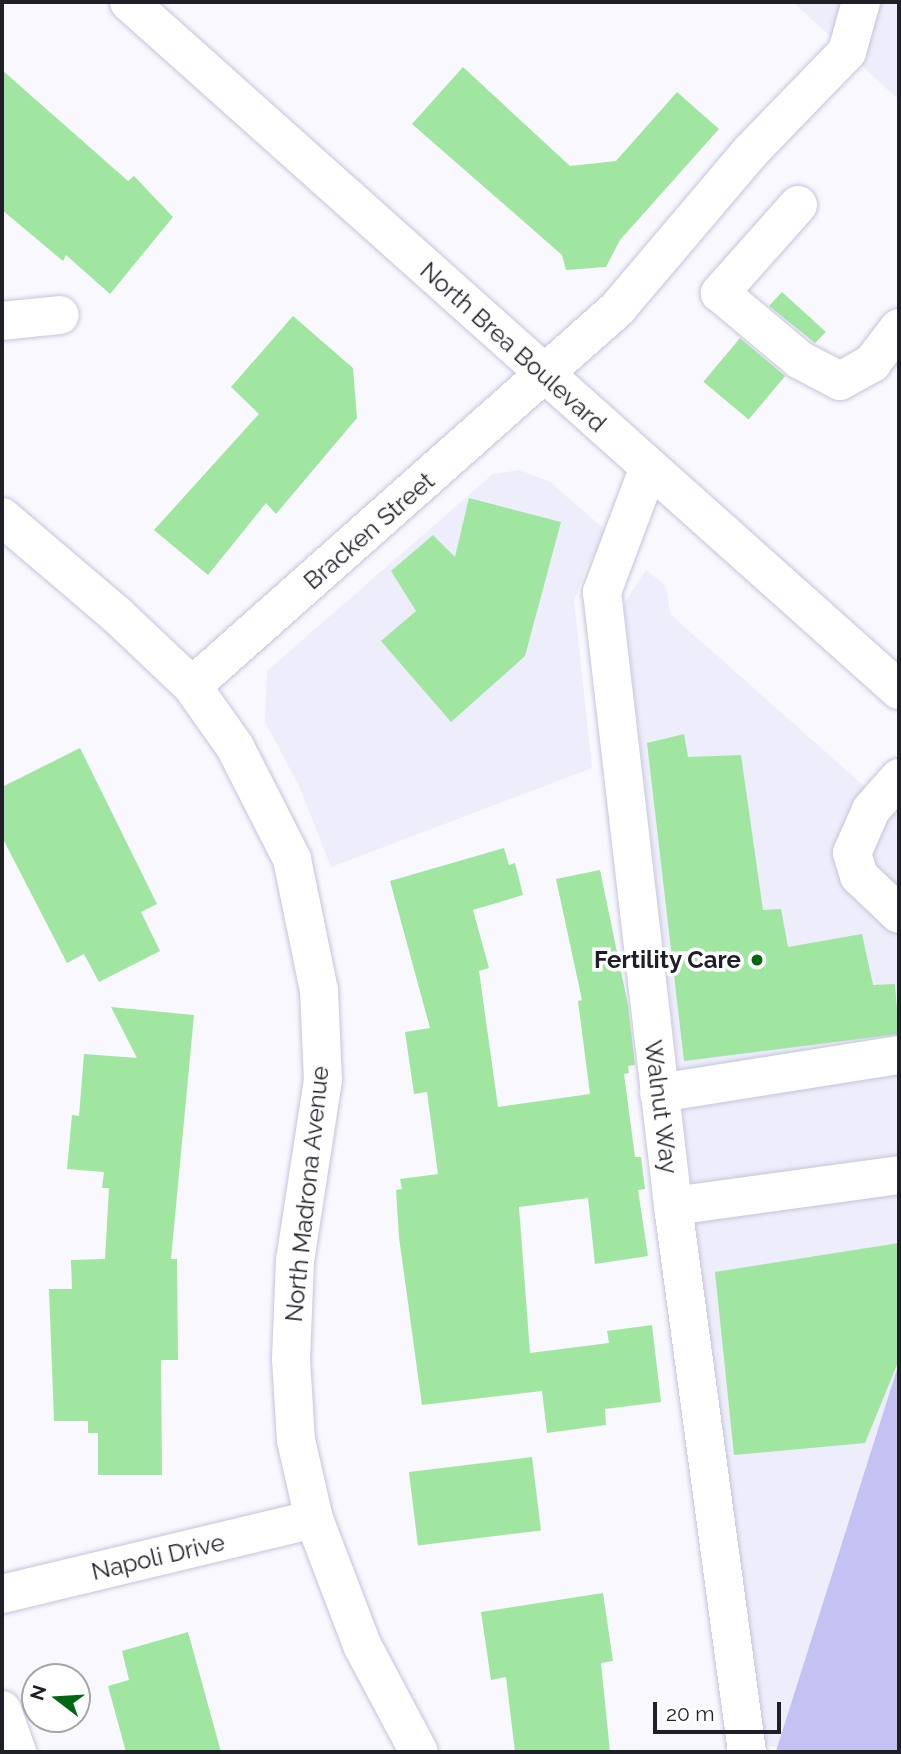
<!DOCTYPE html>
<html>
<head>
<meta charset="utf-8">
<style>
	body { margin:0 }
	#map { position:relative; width:901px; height:1754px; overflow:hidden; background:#f8f8fe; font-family:Raleway,sans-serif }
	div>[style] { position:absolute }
	.built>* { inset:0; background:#ededfb }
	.green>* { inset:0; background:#c3c2f2 }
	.building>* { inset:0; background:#a0e6a0; transform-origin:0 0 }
	.roads { filter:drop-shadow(0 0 2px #c4c4dd) drop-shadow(0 0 2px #c4c4dd) }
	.minor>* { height:38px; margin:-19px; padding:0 19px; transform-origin:19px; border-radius:19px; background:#fff }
	.major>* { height:38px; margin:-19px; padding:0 19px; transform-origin:19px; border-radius:19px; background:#fff }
	.dots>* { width:19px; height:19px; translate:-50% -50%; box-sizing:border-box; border:4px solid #fff; border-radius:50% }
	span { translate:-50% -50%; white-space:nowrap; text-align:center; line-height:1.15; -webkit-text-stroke:7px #fff; paint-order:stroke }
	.street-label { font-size:24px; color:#1f1f28 }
	.poi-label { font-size:24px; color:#1f1f28; font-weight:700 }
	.right { translate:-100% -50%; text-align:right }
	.frame { position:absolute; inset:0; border:4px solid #1f1f28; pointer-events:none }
	.north { position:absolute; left:21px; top:1663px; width:70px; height:70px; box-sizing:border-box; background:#fff; border:2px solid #a5a5a9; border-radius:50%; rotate:287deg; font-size:19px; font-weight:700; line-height:28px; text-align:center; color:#1f1f28 }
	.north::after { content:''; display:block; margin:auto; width:24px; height:32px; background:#006815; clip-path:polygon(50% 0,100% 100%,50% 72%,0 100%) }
	.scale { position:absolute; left:653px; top:1702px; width:128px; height:32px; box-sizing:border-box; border:4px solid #1f1f28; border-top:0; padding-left:9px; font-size:21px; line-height:24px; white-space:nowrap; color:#1f1f28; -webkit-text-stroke:5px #fff; paint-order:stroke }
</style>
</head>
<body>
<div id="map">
	<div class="built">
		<i style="clip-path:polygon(793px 2px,899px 2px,899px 100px)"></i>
		<i style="clip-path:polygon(519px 470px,550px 482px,610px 534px,587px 565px,574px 601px,592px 768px,331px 867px,299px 786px,265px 722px,267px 671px,493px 474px)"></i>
		<i style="clip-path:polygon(646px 570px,666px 586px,670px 614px,899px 817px,899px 1363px,777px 1748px,756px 1742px,624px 604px)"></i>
	</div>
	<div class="green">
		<i style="clip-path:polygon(899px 1363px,899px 1752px,776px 1752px,777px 1748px)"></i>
	</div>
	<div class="building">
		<i style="clip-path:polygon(463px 67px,570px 166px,616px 161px,677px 92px,719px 129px,620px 240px,606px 267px,566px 270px,562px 255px,412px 124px)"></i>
		<i style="clip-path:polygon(2px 70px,128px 181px,134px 176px,173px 217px,110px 294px,66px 255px,63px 261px,2px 210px)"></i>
		<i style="clip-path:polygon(782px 292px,826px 332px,815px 343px,769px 306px)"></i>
		<i style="clip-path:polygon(293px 316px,353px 368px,357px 418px,276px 514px,266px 503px,208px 575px,154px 530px,259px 414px,231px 387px)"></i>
		<i style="left:740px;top:338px;width:59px;height:57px;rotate:40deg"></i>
		<i style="clip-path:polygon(469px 498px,561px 522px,525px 656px,451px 722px,381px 641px,416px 611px,391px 571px,433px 535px,455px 557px)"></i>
		<i style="clip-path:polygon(684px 734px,688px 757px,741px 755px,763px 910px,781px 909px,788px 947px,862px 934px,873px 985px,895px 984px,899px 1034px,684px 1061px,647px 743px)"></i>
		<i style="clip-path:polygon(80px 748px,157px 904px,141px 912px,160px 951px,99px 982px,84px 954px,67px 963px,2px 837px,2px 787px)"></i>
		<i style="clip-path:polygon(504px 848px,509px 865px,515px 863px,523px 895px,473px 910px,489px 968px,479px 971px,498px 1107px,590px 1094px,578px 1001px,582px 1000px,556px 879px,600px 870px,628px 1005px,635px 1065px,628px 1066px,629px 1073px,624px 1074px,635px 1157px,641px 1157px,645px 1189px,638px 1190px,648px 1256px,595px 1264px,588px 1198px,519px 1207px,530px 1353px,609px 1343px,607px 1331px,652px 1325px,661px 1402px,605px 1409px,606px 1425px,547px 1433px,542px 1391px,422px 1405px,399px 1237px,396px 1190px,402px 1189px,400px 1179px,438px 1174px,427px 1092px,414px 1094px,405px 1032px,430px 1028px,390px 881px)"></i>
		<i style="clip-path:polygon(111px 1007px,194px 1015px,171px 1259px,177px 1259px,178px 1360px,161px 1360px,162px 1475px,98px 1475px,98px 1433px,88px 1433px,88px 1421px,54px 1421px,49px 1289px,72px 1289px,71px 1260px,105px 1259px,109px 1188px,102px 1188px,104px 1172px,67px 1169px,72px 1115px,79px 1116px,84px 1054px,137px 1058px)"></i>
		<i style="clip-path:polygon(899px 1243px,899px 1360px,865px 1443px,734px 1455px,715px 1272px)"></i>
		<i style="left:532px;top:1457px;width:74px;height:124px;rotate:83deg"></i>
		<i style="clip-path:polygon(603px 1593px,613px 1661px,601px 1663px,610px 1752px,515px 1752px,506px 1677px,491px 1680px,481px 1612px)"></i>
		<i style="clip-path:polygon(188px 1632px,221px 1752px,126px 1752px,108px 1686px,129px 1680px,122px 1651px)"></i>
	</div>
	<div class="roads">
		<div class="minor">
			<i style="left:798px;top:205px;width:118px;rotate:131.6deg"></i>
			<i style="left:720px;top:293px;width:104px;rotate:39.9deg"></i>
			<i style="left:800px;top:360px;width:45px;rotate:27.7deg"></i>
			<i style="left:840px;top:381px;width:37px;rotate:-29deg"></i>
			<i style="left:872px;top:363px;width:44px;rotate:-52.4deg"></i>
			<i style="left:2px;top:321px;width:58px;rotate:-5.9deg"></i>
			<i style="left:649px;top:467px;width:134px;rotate:110.6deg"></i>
			<i style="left:602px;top:592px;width:618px;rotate:83.4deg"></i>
			<i style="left:673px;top:1206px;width:551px;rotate:82.28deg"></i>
			<i style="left:2px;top:517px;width:151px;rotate:40.4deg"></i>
			<i style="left:117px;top:615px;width:103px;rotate:43.4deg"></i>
			<i style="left:192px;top:686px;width:75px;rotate:54.8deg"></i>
			<i style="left:235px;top:747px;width:126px;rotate:63deg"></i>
			<i style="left:292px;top:859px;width:134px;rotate:78.4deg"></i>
			<i style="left:319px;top:990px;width:90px;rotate:87.5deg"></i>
			<i style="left:323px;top:1080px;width:182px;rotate:98.8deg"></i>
			<i style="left:295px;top:1260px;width:99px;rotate:92.3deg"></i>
			<i style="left:291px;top:1359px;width:81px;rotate:86.5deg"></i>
			<i style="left:296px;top:1440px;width:81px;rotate:77.2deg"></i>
			<i style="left:314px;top:1519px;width:135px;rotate:69.1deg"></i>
			<i style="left:362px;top:1645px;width:121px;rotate:62deg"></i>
			<i style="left:192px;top:686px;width:568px;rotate:-41.57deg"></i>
			<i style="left:617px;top:309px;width:207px;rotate:-49.7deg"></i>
			<i style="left:751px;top:151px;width:138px;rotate:-45.9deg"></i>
			<i style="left:847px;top:52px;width:52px;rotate:-74.4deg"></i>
			<i style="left:899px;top:778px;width:43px;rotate:131.2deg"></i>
			<i style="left:871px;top:810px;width:47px;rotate:113.8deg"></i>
			<i style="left:852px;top:853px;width:24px;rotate:73deg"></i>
			<i style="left:859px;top:876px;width:55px;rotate:43.5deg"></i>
			<i style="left:659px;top:1093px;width:243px;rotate:-9deg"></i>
			<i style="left:673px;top:1206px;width:228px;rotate:-7.8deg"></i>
			<i style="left:2px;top:1594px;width:321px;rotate:-13.5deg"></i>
			<i style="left:2px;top:1710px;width:45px;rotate:70.3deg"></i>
		</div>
		<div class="major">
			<i style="left:129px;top:2px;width:1033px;rotate:41.78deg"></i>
		</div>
	</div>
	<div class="dots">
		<i style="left:757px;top:960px;background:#006815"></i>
	</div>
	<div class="street-label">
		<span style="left:513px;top:347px;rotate:42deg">North Brea Boulevard</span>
		<span style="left:369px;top:531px;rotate:-41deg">Bracken Street</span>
		<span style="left:661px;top:1107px;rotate:83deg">Walnut Way</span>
		<span style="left:307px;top:1194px;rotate:-84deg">North Madrona Avenue</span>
		<span style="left:158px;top:1557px;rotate:-13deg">Napoli Drive</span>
	</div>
	<div class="poi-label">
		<span class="right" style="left:741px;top:960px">Fertility Care</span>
	</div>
	<div class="frame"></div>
	<div class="north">N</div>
	<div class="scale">20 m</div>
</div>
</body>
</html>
